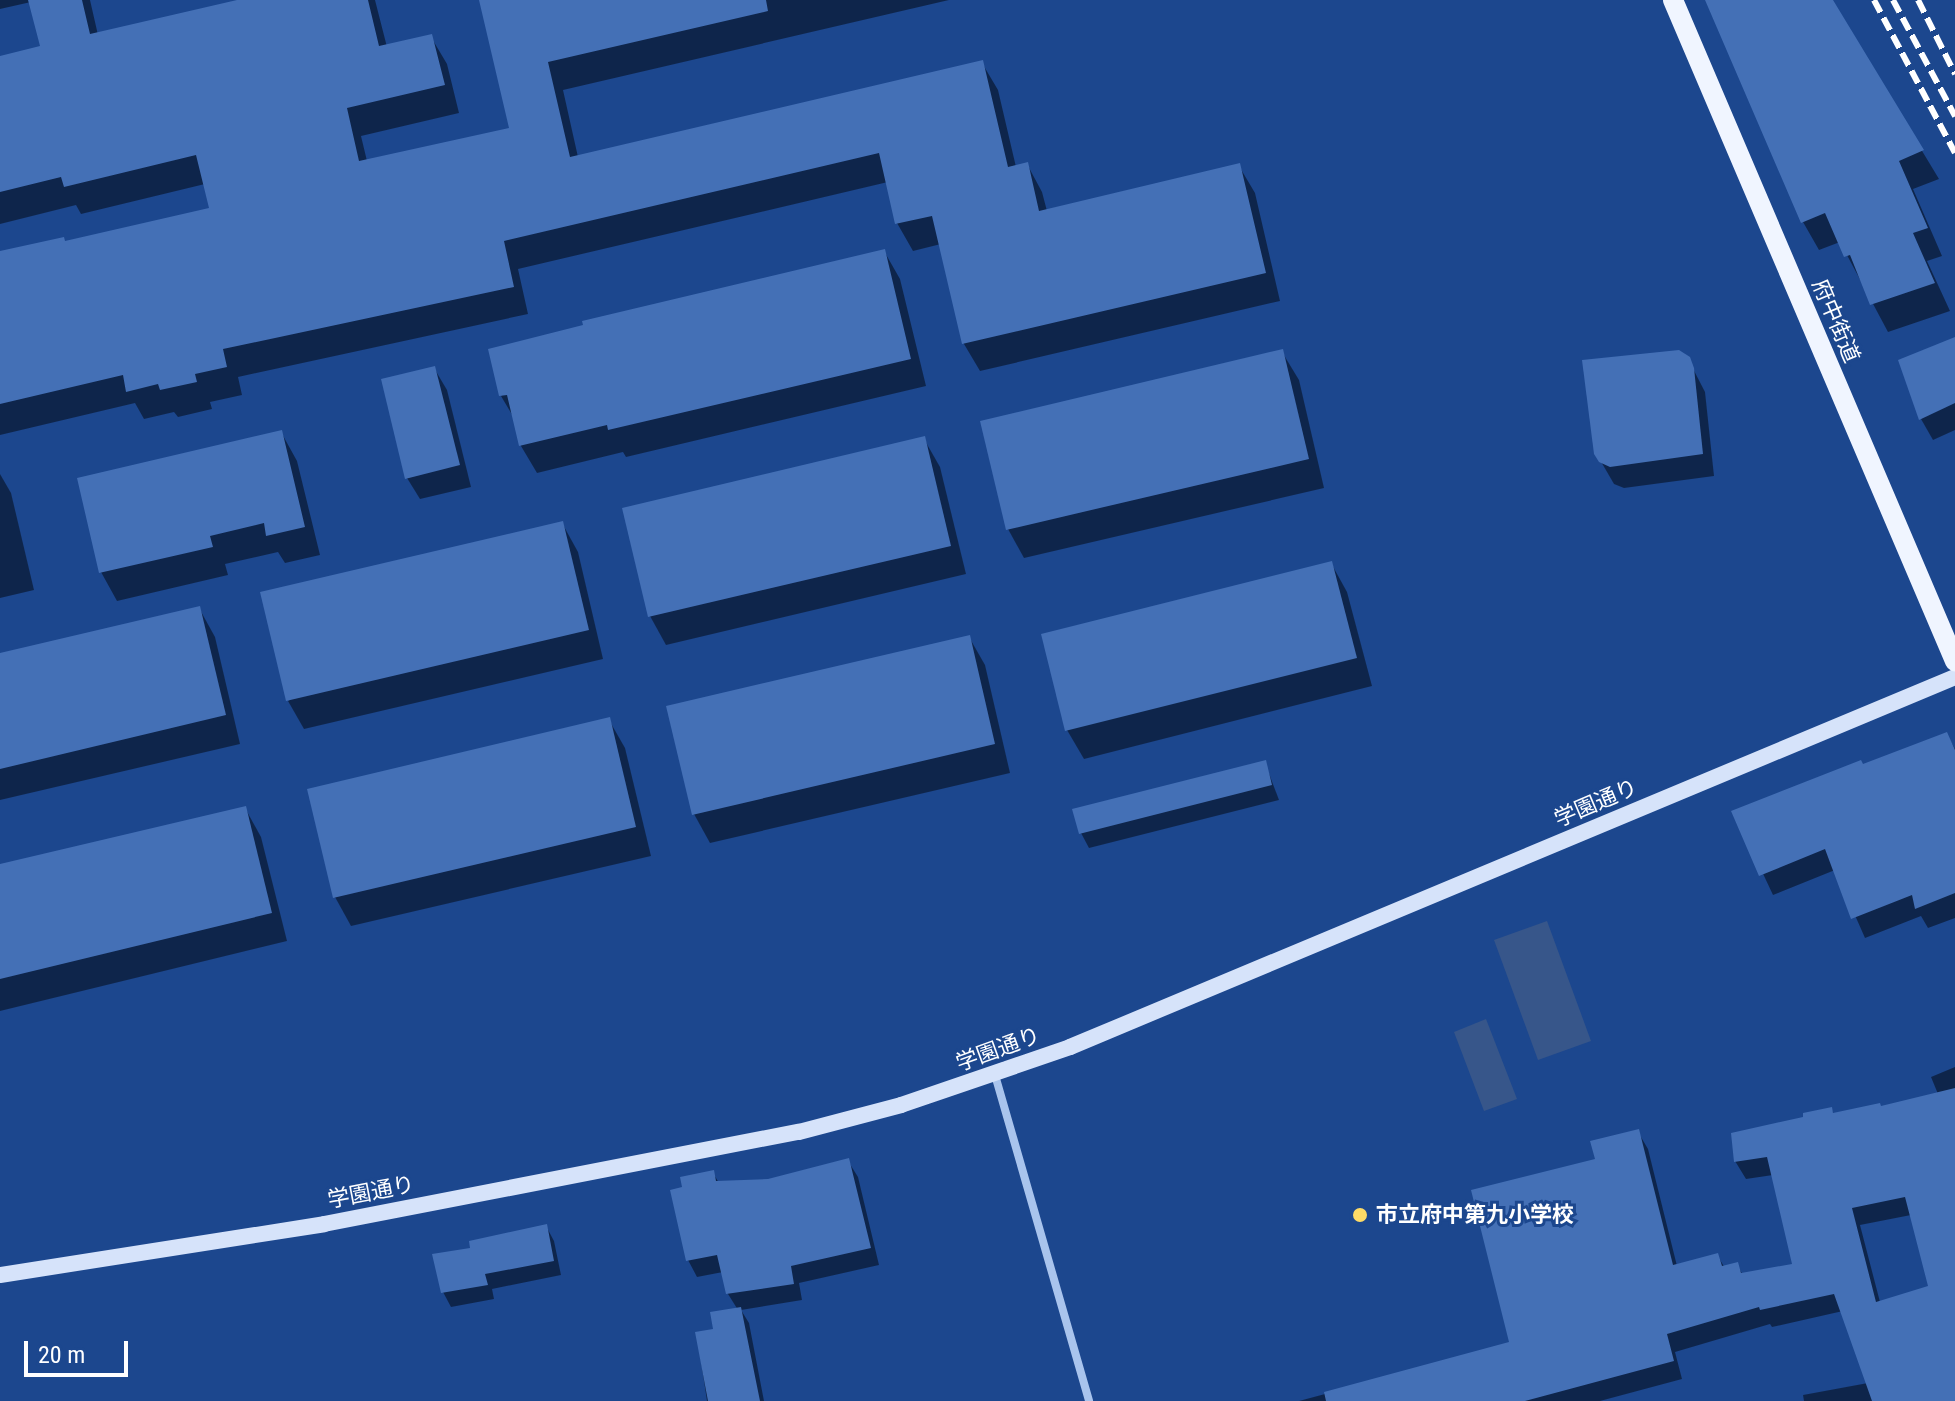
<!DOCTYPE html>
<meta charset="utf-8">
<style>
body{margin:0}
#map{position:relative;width:1955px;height:1401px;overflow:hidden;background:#1c478e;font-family:"Roboto Condensed","Noto Sans JP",sans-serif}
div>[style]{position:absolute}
.water>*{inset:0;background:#37568a}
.shadow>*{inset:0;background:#0007}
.building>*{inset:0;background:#4470b6}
.street>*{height:8px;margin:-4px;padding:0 4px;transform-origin:4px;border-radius:4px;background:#a9c4ed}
.secondary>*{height:16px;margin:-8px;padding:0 8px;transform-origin:8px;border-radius:8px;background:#d6e3fa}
.primary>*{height:20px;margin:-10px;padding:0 10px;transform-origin:10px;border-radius:10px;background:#f0f5ff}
.rail>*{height:6px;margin-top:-3px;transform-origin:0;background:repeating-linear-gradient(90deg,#fff 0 14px,transparent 0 20px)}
.dots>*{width:22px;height:22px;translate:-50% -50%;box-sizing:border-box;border:4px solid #1c478e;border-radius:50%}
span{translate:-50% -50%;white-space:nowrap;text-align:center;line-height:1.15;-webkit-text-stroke:6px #1c478e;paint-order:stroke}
.street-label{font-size:22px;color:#fff}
.poi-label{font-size:22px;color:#fff;font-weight:700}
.left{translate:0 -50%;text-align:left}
.scale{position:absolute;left:24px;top:1341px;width:104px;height:36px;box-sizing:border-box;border:4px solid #fff;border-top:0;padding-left:10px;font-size:24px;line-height:28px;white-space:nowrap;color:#fff;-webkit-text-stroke:6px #1c478e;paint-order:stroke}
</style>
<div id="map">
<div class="water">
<i style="clip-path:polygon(1547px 921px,1591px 1041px,1538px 1060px,1494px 940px)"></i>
<i style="clip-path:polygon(1486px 1019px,1517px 1099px,1484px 1111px,1454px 1032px)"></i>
</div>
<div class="shadow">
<i style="clip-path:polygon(0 0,90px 0,98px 35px,245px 0,375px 0,387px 47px,431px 37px,447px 64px,459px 113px,361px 136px,367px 161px,511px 130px,481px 0,949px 0,563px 90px,578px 157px,982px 63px,998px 90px,1016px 167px,1027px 164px,1042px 192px,1047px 211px,1239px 166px,1255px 193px,1280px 301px,980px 371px,964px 344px,941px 244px,913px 251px,897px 223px,888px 182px,518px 269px,528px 314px,238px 377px,242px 395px,210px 402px,212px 409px,178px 417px,174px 412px,144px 419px,135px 403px,0 435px,0 253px,65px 243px,212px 209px,205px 184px,81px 214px,76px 205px,0 224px,0 58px,43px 48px,31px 2px,0 9px)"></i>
<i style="clip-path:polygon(1707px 0,1831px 0,1939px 179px,1913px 189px,1942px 256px,1927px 261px,1950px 311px,1888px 332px,1840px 242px,1819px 250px,1803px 222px)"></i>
<i style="clip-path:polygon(884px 251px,900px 279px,926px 386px,626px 457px,623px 452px,537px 473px,521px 446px,514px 418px,501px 396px,586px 327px)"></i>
<i style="clip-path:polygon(1955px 340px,1955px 430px,1933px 440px,1921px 419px)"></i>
<i style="clip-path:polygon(1282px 352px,1299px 380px,1324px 488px,1024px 558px,1008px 529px)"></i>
<i style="clip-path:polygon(1688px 359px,1705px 392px,1714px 476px,1624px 488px,1614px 484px,1596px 453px)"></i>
<i style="clip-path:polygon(434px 368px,447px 390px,471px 487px,420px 499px,407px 478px)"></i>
<i style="clip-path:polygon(281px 432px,297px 461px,320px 555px,285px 563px,278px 552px,225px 564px,228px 575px,117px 601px,101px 572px)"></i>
<i style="clip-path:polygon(924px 439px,940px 467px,966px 574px,666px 645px,650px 616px)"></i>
<i style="clip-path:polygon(0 474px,11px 493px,34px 590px,0 598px)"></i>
<i style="clip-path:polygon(562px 523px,578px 552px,603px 659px,304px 729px,288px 701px)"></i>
<i style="clip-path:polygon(1331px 563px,1347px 592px,1372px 686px,1084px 759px,1067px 730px,1044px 636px)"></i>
<i style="clip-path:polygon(199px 608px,215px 637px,240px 744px,0 800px,0 655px)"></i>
<i style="clip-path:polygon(969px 637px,985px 665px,1010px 773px,710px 843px,694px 814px)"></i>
<i style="clip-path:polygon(609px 720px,625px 748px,651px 856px,351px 926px,335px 897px)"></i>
<i style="clip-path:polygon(1947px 735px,1955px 749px,1955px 918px,1928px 928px,1921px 916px,1865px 938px,1835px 870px,1773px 895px,1734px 812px)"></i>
<i style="clip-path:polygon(1265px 763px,1279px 800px,1089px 848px,1081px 833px)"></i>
<i style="clip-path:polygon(245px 808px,261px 837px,287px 941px,0 1011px,0 866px)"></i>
<i style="clip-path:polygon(evenodd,1955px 1067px,1955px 1401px,1804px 1401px,1803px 1395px,1868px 1383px,1843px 1311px,1772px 1327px,1770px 1324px,1675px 1352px,1682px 1379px,1600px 1401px,1299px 1401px,1511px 1344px,1597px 1161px,1638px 1132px,1648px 1149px,1677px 1266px,1717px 1255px,1725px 1268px,1737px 1265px,1743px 1275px,1795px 1266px,1773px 1175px,1746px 1179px,1735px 1161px,1806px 1119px,1831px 1110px,1834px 1114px,1881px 1109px,1938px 1094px,1931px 1077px,1955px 1067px,1911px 1215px,1931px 1287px,1880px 1302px,1860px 1225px,1911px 1215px)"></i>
<i style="clip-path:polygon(848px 1161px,858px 1177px,879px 1265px,799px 1283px,802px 1300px,741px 1310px,749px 1323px,764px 1401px,707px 1401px,697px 1334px,715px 1331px,738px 1310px,728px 1294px,723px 1272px,697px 1277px,688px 1260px,713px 1173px,719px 1183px,769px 1181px)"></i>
<i style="clip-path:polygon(546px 1226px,554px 1241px,561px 1275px,492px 1289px,494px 1299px,451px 1307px,443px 1292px,473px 1249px)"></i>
</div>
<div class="building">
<i style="clip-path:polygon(28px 0,82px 0,90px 34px,237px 0,368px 0,379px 46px,432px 34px,445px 85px,347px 108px,359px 161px,509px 128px,479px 0,766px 0,768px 11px,548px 62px,570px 157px,983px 60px,1008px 167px,1028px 162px,1039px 211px,1240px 163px,1266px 273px,962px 344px,932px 216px,895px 224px,879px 153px,504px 241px,514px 287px,223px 349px,227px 367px,195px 374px,197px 382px,160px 390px,158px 384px,126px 392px,123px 375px,0 404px,0 251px,64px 237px,65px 241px,209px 208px,196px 155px,64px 187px,61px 177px,0 192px,0 56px,40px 46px)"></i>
<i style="clip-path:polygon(1705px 0,1833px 0,1924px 150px,1899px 161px,1928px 228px,1913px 233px,1935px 283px,1870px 305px,1850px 255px,1844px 257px,1825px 213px,1801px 223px)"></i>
<i style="clip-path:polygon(885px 249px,911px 359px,608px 430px,607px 425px,519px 446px,507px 395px,499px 396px,488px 349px,583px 325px,582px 321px)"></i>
<i style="clip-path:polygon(1955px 337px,1955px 403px,1919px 420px,1898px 360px)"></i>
<i style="clip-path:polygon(1283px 349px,1309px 459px,1006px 530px,980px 421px)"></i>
<i style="clip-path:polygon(1679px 350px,1690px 357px,1694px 368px,1703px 454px,1610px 467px,1599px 462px,1594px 454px,1582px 360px)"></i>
<i style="clip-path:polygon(435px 366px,460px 465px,405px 479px,381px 379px)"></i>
<i style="clip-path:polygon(282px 430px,305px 527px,266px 536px,264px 523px,210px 536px,213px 547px,99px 573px,77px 478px)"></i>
<i style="clip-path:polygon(925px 436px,951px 546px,648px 617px,622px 508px)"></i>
<i style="clip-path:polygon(563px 521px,589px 630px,286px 701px,260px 592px)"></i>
<i style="clip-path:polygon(1332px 561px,1357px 658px,1065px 731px,1041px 634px)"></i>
<i style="clip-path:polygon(200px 606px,226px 715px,0 769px,0 653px)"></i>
<i style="clip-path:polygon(970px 635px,995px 744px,692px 815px,666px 706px)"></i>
<i style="clip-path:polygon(610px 717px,636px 827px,333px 898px,307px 789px)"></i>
<i style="clip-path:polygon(1947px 732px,1955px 750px,1955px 893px,1915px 909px,1912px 895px,1851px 919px,1825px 849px,1759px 876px,1731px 811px,1861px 760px,1863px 764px)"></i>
<i style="clip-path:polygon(1266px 760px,1272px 785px,1079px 834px,1072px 809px)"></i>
<i style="clip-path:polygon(246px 806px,272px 913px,0 979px,0 864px)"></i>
<i style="clip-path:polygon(evenodd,1955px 1088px,1955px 1401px,1872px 1401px,1834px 1294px,1760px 1310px,1759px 1307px,1667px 1334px,1674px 1361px,1525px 1401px,1326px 1401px,1324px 1392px,1509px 1342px,1471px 1190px,1595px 1159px,1590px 1141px,1639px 1129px,1673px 1265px,1718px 1253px,1722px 1266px,1738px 1262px,1741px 1273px,1792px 1264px,1767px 1157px,1734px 1162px,1731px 1133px,1803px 1117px,1803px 1113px,1832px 1107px,1833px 1113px,1880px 1103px,1881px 1106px,1955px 1088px,1905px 1197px,1928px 1286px,1876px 1302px,1852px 1208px,1905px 1197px)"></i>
<i style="clip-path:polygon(849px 1158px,871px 1248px,791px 1266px,794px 1284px,726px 1294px,717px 1255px,686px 1261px,670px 1190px,682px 1187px,680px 1177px,714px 1170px,716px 1181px,768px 1179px)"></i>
<i style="clip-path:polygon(547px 1224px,554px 1261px,485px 1274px,488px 1285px,441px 1293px,432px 1254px,470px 1248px,469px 1241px)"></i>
<i style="clip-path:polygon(741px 1307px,760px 1401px,708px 1401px,695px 1332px,713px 1329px,710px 1312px)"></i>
</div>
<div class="street">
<i style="left:995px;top:1075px;width:339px;rotate:73.9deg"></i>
</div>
<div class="secondary">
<i style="left:0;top:1275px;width:328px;rotate:-8.9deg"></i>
<i style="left:324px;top:1224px;width:484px;rotate:-11deg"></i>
<i style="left:799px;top:1132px;width:106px;rotate:-14.8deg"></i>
<i style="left:901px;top:1105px;width:179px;rotate:-18.9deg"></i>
<i style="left:1070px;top:1047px;width:959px;rotate:-22.69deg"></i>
</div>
<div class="primary">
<i style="left:1673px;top:0;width:719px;rotate:66.9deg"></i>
</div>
<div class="rail">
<i style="left:1874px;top:0;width:173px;rotate:62.1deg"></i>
<i style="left:1893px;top:0;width:132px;rotate:61.9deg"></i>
<i style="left:1918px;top:0;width:83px;rotate:63.4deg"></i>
</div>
<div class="dots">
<i style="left:1360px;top:1215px;background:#fedb67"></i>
</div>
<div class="street-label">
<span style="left:1836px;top:321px;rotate:67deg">府中街道</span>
<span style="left:1596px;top:803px;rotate:-23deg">学園通り</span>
<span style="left:998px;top:1049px;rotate:-20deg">学園通り</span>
<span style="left:371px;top:1192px;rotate:-11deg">学園通り</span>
</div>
<div class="poi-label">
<span class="left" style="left:1376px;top:1215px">市立府中第九小学校</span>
</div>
<div class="scale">20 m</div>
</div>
